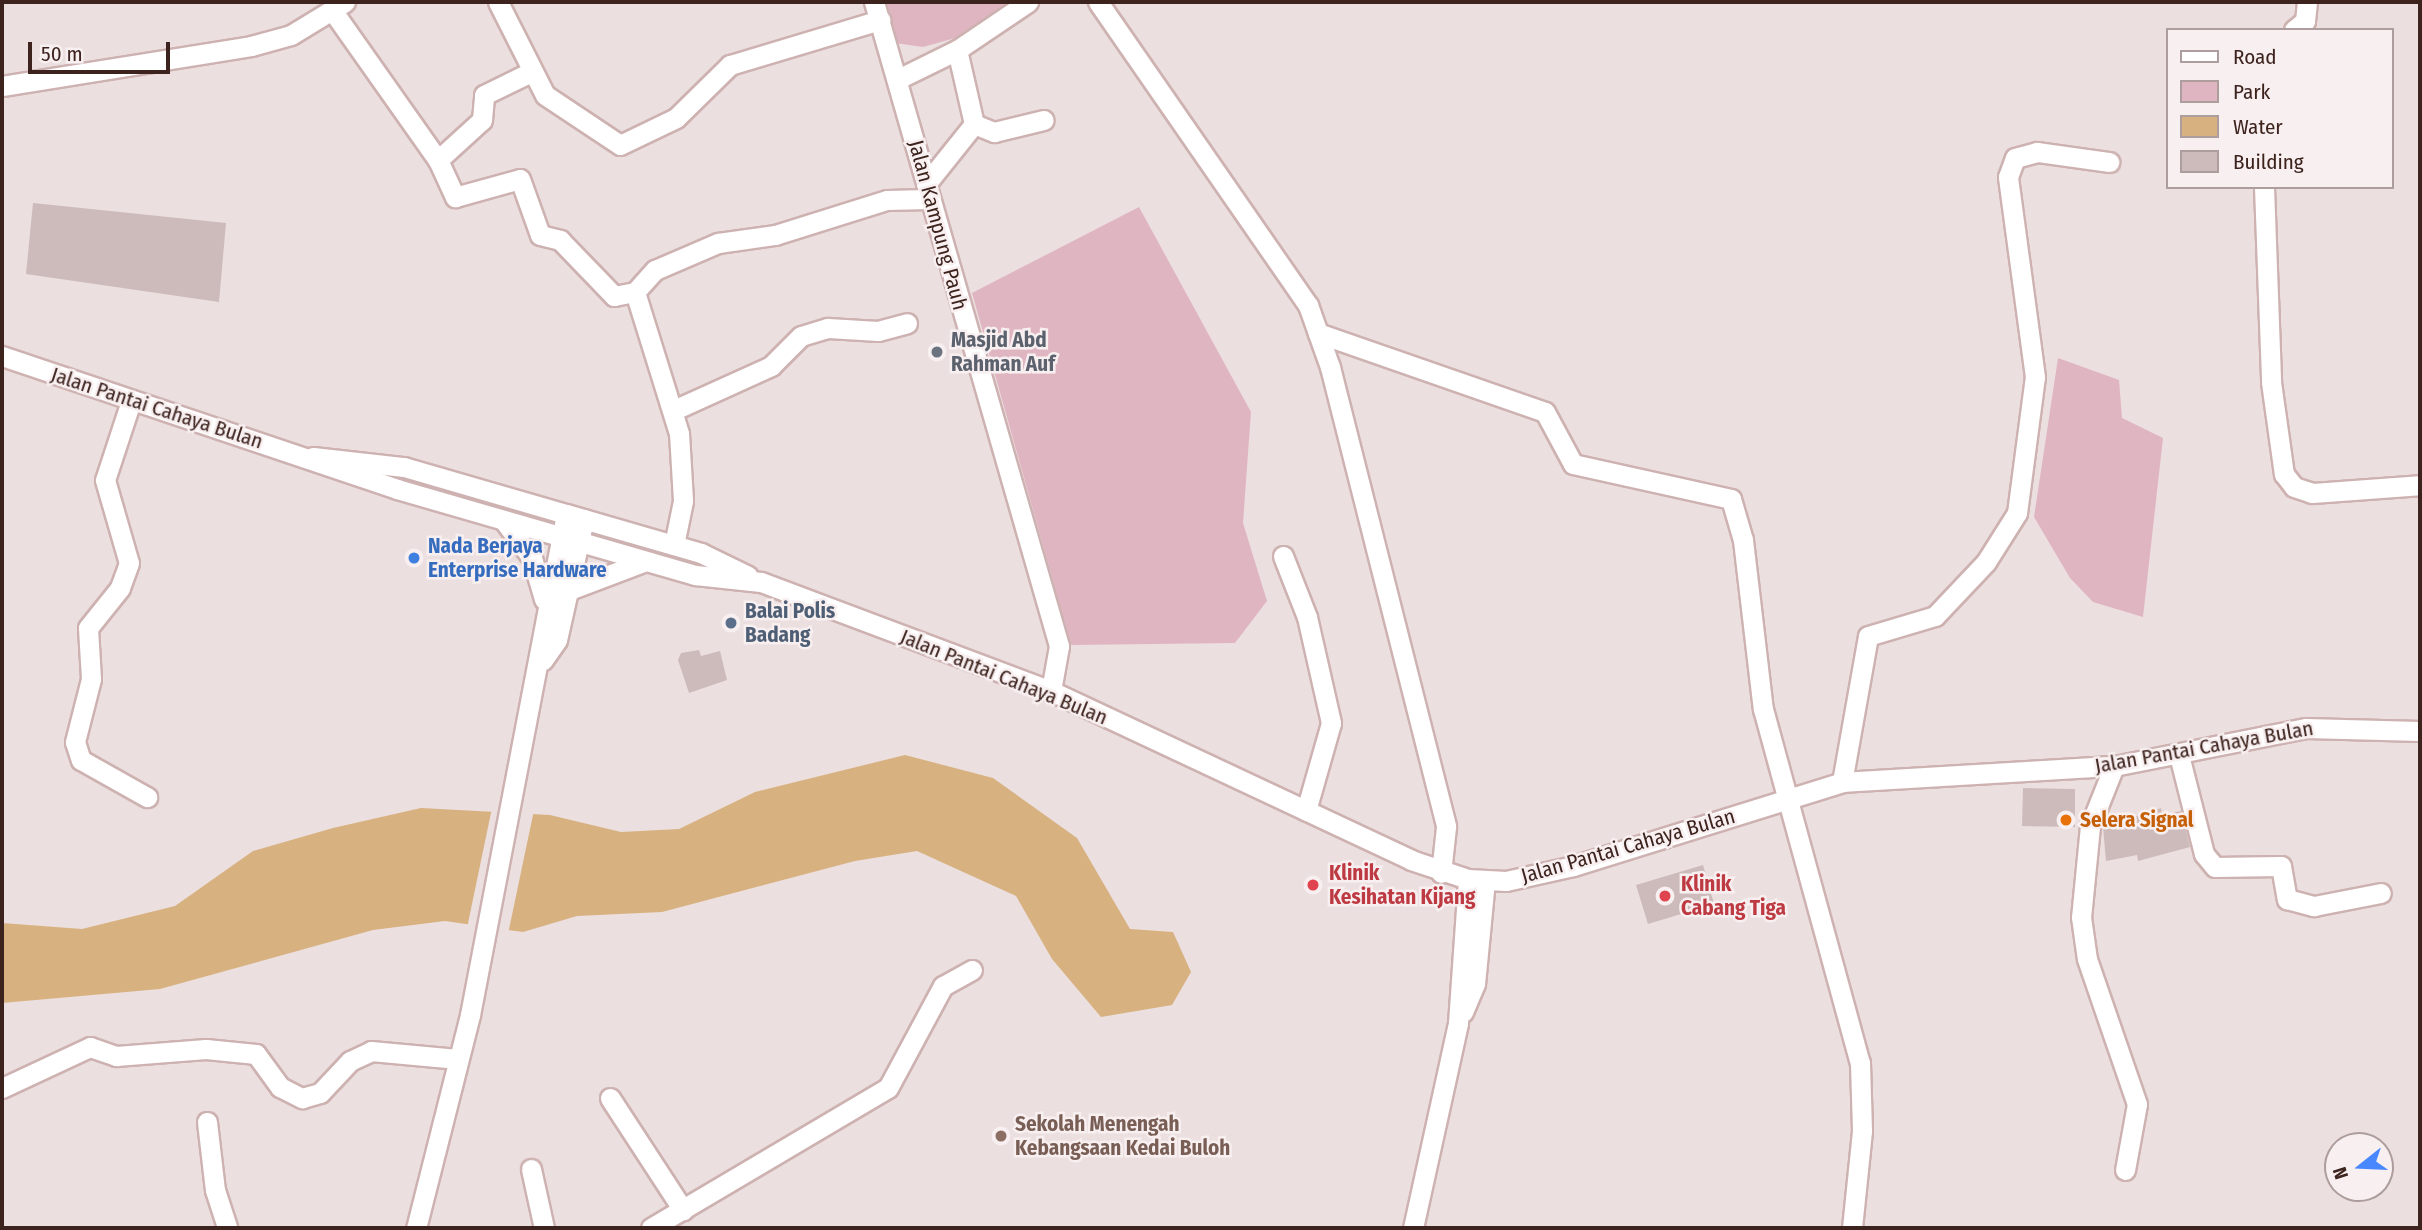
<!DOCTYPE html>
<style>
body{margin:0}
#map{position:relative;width:2422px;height:1230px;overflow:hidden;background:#ecdfdf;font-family:"Fira Sans Condensed",sans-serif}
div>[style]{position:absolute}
.green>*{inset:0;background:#e0b5c2}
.water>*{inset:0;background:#d7b280}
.pier>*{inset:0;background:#ecdfdf}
.building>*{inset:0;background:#cdbbbb}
.roads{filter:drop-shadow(2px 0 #cdb2b1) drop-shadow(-2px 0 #cdb2b1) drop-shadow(0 2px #cdb2b1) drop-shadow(0 -2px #cdb2b1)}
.minor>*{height:19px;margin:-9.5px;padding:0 9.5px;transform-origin:9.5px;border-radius:9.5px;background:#fff}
.tertiary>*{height:19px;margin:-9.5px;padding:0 9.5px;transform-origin:9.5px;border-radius:9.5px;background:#fff}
.secondary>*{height:19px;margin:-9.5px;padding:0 9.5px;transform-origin:9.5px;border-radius:9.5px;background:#fff}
.dots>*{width:19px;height:19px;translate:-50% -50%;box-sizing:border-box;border:4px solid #f8eff0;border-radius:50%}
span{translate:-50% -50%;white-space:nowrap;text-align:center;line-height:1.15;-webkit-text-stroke:5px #f8eff0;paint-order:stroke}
.street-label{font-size:21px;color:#3d231e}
.worship-label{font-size:21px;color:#5b616d;font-weight:700}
.left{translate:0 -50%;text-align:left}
.shop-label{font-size:21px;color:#366cbe;font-weight:700}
.service-label{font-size:21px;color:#4e5e75;font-weight:700}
.food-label{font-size:21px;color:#c56008;font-weight:700}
.health-label{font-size:21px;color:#be3a42;font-weight:700}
.education-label{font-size:21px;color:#785e54;font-weight:700}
.frame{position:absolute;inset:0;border:4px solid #3d231e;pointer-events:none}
.legend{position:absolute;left:2166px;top:28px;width:228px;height:161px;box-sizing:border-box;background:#f8eff0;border:2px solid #ad9d9c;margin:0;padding:9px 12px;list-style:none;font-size:21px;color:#3d231e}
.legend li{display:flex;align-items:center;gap:14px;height:35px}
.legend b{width:35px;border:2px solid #ad9d9c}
.north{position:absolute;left:2324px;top:1132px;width:70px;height:70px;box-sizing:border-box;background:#f8eff0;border:2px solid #ad9d9c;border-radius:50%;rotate:252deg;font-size:19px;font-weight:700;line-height:28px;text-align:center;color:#3d231e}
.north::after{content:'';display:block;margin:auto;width:24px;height:32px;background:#4987ff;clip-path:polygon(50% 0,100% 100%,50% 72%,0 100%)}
.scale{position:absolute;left:28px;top:42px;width:142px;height:32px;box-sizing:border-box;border:4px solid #3d231e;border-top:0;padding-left:9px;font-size:21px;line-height:24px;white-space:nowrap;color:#3d231e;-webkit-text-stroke:5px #f8eff0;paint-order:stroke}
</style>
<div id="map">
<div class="green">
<i style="clip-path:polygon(880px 2px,1016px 2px,966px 35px,923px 47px,895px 43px)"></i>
<i style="clip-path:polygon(1139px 207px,1251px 412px,1243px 523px,1267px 601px,1235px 643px,1071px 645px,972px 293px)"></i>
<i style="clip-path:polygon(2058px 358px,2119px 380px,2122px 418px,2163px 438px,2143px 617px,2093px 602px,2070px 578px,2034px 517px)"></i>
</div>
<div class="water">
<i style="clip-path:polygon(905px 755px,993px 778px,1077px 838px,1130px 929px,1173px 932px,1191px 972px,1172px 1005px,1101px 1017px,1052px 959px,1016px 896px,917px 851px,855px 861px,662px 912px,577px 916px,523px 932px,445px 921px,373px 930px,160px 989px,2px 1003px,2px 923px,82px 929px,175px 906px,253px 851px,333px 828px,421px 808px,550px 815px,621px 832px,679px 829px,755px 792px)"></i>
</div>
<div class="pier">
<i style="clip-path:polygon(492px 808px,534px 810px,508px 934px,467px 928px)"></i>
</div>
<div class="building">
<i style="clip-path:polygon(33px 203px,226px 223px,219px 302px,26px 274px)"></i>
<i style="clip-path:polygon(699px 650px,701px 656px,720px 651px,727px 680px,689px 693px,678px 660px,681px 653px)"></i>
<i style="clip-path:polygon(2023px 788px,2075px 789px,2075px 827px,2022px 826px)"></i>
<i style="clip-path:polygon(2161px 808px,2162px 815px,2181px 811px,2190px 847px,2138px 861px,2137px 855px,2106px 861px,2103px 827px)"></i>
<i style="clip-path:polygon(1703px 865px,1714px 904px,1648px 924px,1636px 885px)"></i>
</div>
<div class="roads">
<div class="minor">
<i style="left:498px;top:2px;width:104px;rotate:63.2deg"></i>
<i style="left:545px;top:95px;width:90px;rotate:33.7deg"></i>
<i style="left:620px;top:145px;width:62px;rotate:-25.7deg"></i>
<i style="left:676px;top:118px;width:76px;rotate:-44.5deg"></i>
<i style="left:730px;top:65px;width:157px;rotate:-16.7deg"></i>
<i style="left:874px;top:2px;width:670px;rotate:73.97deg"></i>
<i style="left:1059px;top:646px;width:46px;rotate:100.1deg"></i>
<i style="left:1098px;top:2px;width:369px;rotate:55.3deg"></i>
<i style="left:1308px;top:305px;width:66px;rotate:70.5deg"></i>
<i style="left:1330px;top:367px;width:474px;rotate:75.8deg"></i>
<i style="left:1446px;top:827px;width:46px;rotate:96.2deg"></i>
<i style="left:332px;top:10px;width:184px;rotate:54.8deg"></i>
<i style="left:438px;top:160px;width:41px;rotate:65.3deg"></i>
<i style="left:455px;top:197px;width:67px;rotate:-15.5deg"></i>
<i style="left:520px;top:179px;width:59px;rotate:70.3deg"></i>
<i style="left:540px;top:235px;width:21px;rotate:14deg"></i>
<i style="left:560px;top:240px;width:78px;rotate:46deg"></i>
<i style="left:614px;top:296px;width:21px;rotate:-11deg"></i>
<i style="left:635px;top:292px;width:30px;rotate:-48deg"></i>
<i style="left:655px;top:270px;width:69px;rotate:-23.2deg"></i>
<i style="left:718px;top:243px;width:58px;rotate:-8deg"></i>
<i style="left:775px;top:235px;width:117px;rotate:-17.4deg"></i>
<i style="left:887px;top:200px;width:41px;rotate:-1.4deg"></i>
<i style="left:2294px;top:30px;width:14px;rotate:-39deg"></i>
<i style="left:2305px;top:21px;width:19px;rotate:-84deg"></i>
<i style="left:898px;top:79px;width:66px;rotate:-26.2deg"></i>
<i style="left:957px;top:50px;width:86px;rotate:-34.1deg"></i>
<i style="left:2px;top:86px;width:252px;rotate:-9.1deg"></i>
<i style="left:251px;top:46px;width:41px;rotate:-15.4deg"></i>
<i style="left:291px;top:35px;width:63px;rotate:-31.4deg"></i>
<i style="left:974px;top:124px;width:22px;rotate:22deg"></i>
<i style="left:994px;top:132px;width:51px;rotate:-13.5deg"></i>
<i style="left:438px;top:160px;width:59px;rotate:-42.3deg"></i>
<i style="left:482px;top:120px;width:25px;rotate:-85deg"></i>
<i style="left:484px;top:95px;width:52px;rotate:-26.1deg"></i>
<i style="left:926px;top:184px;width:77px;rotate:-51.3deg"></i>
<i style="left:974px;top:124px;width:76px;rotate:-102.9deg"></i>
<i style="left:2264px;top:187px;width:195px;rotate:87.9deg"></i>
<i style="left:2271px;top:382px;width:93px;rotate:82deg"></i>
<i style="left:2284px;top:474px;width:16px;rotate:52deg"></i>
<i style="left:2294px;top:487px;width:19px;rotate:18deg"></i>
<i style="left:2312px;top:493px;width:108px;rotate:-4.2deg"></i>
<i style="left:635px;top:292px;width:148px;rotate:72.7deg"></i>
<i style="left:679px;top:433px;width:68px;rotate:86.6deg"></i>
<i style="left:683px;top:501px;width:45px;rotate:101.6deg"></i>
<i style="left:1318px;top:333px;width:240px;rotate:19.2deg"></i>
<i style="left:1545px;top:412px;width:59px;rotate:61.7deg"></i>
<i style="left:1573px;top:464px;width:162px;rotate:12.5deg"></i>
<i style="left:1731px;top:499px;width:43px;rotate:73.7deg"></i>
<i style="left:1743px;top:540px;width:170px;rotate:83.3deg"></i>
<i style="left:1763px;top:709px;width:367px;rotate:74.7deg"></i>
<i style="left:1860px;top:1063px;width:68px;rotate:88.3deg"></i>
<i style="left:1862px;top:1131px;width:98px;rotate:95.9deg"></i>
<i style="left:131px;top:401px;width:83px;rotate:108.2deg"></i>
<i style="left:105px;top:480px;width:86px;rotate:73.9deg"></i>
<i style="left:129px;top:563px;width:27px;rotate:110deg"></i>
<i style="left:120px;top:588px;width:51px;rotate:128.7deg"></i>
<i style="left:88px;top:628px;width:51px;rotate:86.6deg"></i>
<i style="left:91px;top:679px;width:65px;rotate:104.3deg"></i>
<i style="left:75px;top:742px;width:19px;rotate:72deg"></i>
<i style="left:81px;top:760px;width:76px;rotate:29.3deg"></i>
<i style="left:674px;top:410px;width:107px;rotate:-24.4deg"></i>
<i style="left:771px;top:366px;width:42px;rotate:-45deg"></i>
<i style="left:801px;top:336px;width:28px;rotate:-17deg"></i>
<i style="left:828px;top:328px;width:50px;rotate:3.4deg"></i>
<i style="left:878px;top:331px;width:30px;rotate:-15deg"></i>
<i style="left:1283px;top:556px;width:66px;rotate:68.5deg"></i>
<i style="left:1307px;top:617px;width:109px;rotate:77.2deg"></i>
<i style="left:1331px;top:723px;width:91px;rotate:105.9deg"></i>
<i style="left:2179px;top:755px;width:102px;rotate:75.8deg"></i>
<i style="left:2204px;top:854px;width:17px;rotate:50deg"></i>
<i style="left:2215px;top:867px;width:66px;rotate:-0.9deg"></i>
<i style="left:2281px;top:866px;width:34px;rotate:80deg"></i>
<i style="left:2287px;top:899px;width:28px;rotate:15deg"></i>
<i style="left:2314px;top:906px;width:68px;rotate:-11deg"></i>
<i style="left:2114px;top:766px;width:65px;rotate:111.8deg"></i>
<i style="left:2090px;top:826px;width:91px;rotate:95.6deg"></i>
<i style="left:2081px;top:917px;width:42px;rotate:81.9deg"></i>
<i style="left:2087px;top:959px;width:153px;rotate:71deg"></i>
<i style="left:2137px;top:1104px;width:67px;rotate:100.3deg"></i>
<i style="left:1842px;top:782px;width:148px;rotate:-79.9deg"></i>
<i style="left:1868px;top:636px;width:70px;rotate:-16.6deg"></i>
<i style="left:1935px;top:616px;width:74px;rotate:-46.6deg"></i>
<i style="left:1986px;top:562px;width:58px;rotate:-57.7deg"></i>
<i style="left:2017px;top:513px;width:137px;rotate:-82.5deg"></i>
<i style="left:2035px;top:377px;width:202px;rotate:-97.7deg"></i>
<i style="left:2008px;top:177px;width:20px;rotate:-70deg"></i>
<i style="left:2015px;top:158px;width:23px;rotate:-15deg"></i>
<i style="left:2037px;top:152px;width:73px;rotate:7.9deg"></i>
<i style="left:2px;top:1088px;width:97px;rotate:-25deg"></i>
<i style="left:90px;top:1047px;width:28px;rotate:19deg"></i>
<i style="left:116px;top:1056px;width:90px;rotate:-4.4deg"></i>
<i style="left:206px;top:1049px;width:50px;rotate:5.7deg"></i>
<i style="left:256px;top:1054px;width:41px;rotate:54deg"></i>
<i style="left:280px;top:1087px;width:25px;rotate:27deg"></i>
<i style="left:302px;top:1098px;width:19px;rotate:-16deg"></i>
<i style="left:320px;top:1093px;width:44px;rotate:-46.8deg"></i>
<i style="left:350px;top:1061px;width:23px;rotate:-25deg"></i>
<i style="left:371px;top:1051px;width:87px;rotate:5.3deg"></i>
<i style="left:610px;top:1098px;width:134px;rotate:56.9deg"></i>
<i style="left:207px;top:1122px;width:68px;rotate:83.3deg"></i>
<i style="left:215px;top:1190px;width:40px;rotate:72deg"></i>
<i style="left:531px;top:1169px;width:60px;rotate:77.6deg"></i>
<i style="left:651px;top:1228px;width:275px;rotate:-30.6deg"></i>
<i style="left:888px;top:1088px;width:116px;rotate:-61.7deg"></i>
<i style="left:943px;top:986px;width:33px;rotate:-29deg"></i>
</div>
<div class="tertiary">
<i style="left:2px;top:356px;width:417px;rotate:18.6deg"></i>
<i style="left:397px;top:489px;width:170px;rotate:16.1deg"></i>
<i style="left:313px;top:457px;width:92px;rotate:6.3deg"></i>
<i style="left:404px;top:467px;width:169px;rotate:16.2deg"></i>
<i style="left:566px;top:514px;width:510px;rotate:100.85deg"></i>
<i style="left:470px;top:1015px;width:220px;rotate:104.2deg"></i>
<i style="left:505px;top:522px;width:45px;rotate:53.1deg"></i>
<i style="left:532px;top:558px;width:43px;rotate:73.7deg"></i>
<i style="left:543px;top:660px;width:24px;rotate:-55deg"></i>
<i style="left:557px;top:640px;width:124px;rotate:-77.4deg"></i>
<i style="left:1463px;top:1012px;width:30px;rotate:-67deg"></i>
<i style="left:1475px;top:984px;width:103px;rotate:-84.5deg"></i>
<i style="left:1413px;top:1228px;width:210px;rotate:-77.6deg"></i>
<i style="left:1458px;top:1023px;width:144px;rotate:-86deg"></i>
</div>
<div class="secondary">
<i style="left:566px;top:514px;width:141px;rotate:16.1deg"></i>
<i style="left:701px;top:553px;width:52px;rotate:26.1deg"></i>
<i style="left:560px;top:536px;width:141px;rotate:16.1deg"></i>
<i style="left:695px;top:575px;width:66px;rotate:6.1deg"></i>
<i style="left:761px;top:582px;width:310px;rotate:20.6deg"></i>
<i style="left:1051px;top:691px;width:398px;rotate:25.1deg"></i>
<i style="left:1411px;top:860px;width:60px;rotate:18.4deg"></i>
<i style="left:1468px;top:879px;width:38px;rotate:3deg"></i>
<i style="left:1506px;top:881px;width:69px;rotate:-12.6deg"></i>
<i style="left:1573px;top:866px;width:282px;rotate:-17.3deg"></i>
<i style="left:1842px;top:782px;width:272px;rotate:-3.4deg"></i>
<i style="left:2114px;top:766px;width:196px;rotate:-11.2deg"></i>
<i style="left:2306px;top:728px;width:114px;rotate:1.5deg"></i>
<i style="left:569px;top:590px;width:79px;rotate:-20.7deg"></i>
</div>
</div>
<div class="dots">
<i style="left:937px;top:352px;background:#6b7280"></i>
<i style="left:414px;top:558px;background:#3f7fe0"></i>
<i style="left:731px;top:623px;background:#5c6f8a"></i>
<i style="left:2066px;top:820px;background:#e8710a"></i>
<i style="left:1313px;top:885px;background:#e0444e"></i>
<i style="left:1665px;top:896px;background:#e0444e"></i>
<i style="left:1001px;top:1136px;background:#8d6e63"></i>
</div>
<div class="street-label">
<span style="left:938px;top:225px;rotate:75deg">Jalan Kampung Pauh</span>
<span style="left:157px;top:408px;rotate:18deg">Jalan Pantai Cahaya Bulan</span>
<span style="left:1004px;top:677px;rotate:22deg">Jalan Pantai Cahaya Bulan</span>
<span style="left:2204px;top:747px;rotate:-10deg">Jalan Pantai Cahaya Bulan</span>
<span style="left:1628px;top:846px;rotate:-16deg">Jalan Pantai Cahaya Bulan</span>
</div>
<div class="worship-label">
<span class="left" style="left:951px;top:352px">Masjid Abd<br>Rahman Auf</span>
</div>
<div class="shop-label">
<span class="left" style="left:428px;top:558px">Nada Berjaya<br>Enterprise Hardware</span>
</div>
<div class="service-label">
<span class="left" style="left:745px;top:623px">Balai Polis<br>Badang</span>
</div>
<div class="food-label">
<span class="left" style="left:2080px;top:820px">Selera Signal</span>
</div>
<div class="health-label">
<span class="left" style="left:1329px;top:885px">Klinik<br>Kesihatan Kijang</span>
<span class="left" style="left:1681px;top:896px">Klinik<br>Cabang Tiga</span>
</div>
<div class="education-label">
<span class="left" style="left:1015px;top:1136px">Sekolah Menengah<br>Kebangsaan Kedai Buloh</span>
</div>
<div class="frame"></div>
<ul class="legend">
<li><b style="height:9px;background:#fff"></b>Road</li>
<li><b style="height:19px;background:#e0b5c2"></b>Park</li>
<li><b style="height:19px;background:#d7b280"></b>Water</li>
<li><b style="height:19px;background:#cdbbbb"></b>Building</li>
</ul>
<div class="north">N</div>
<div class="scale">50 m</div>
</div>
